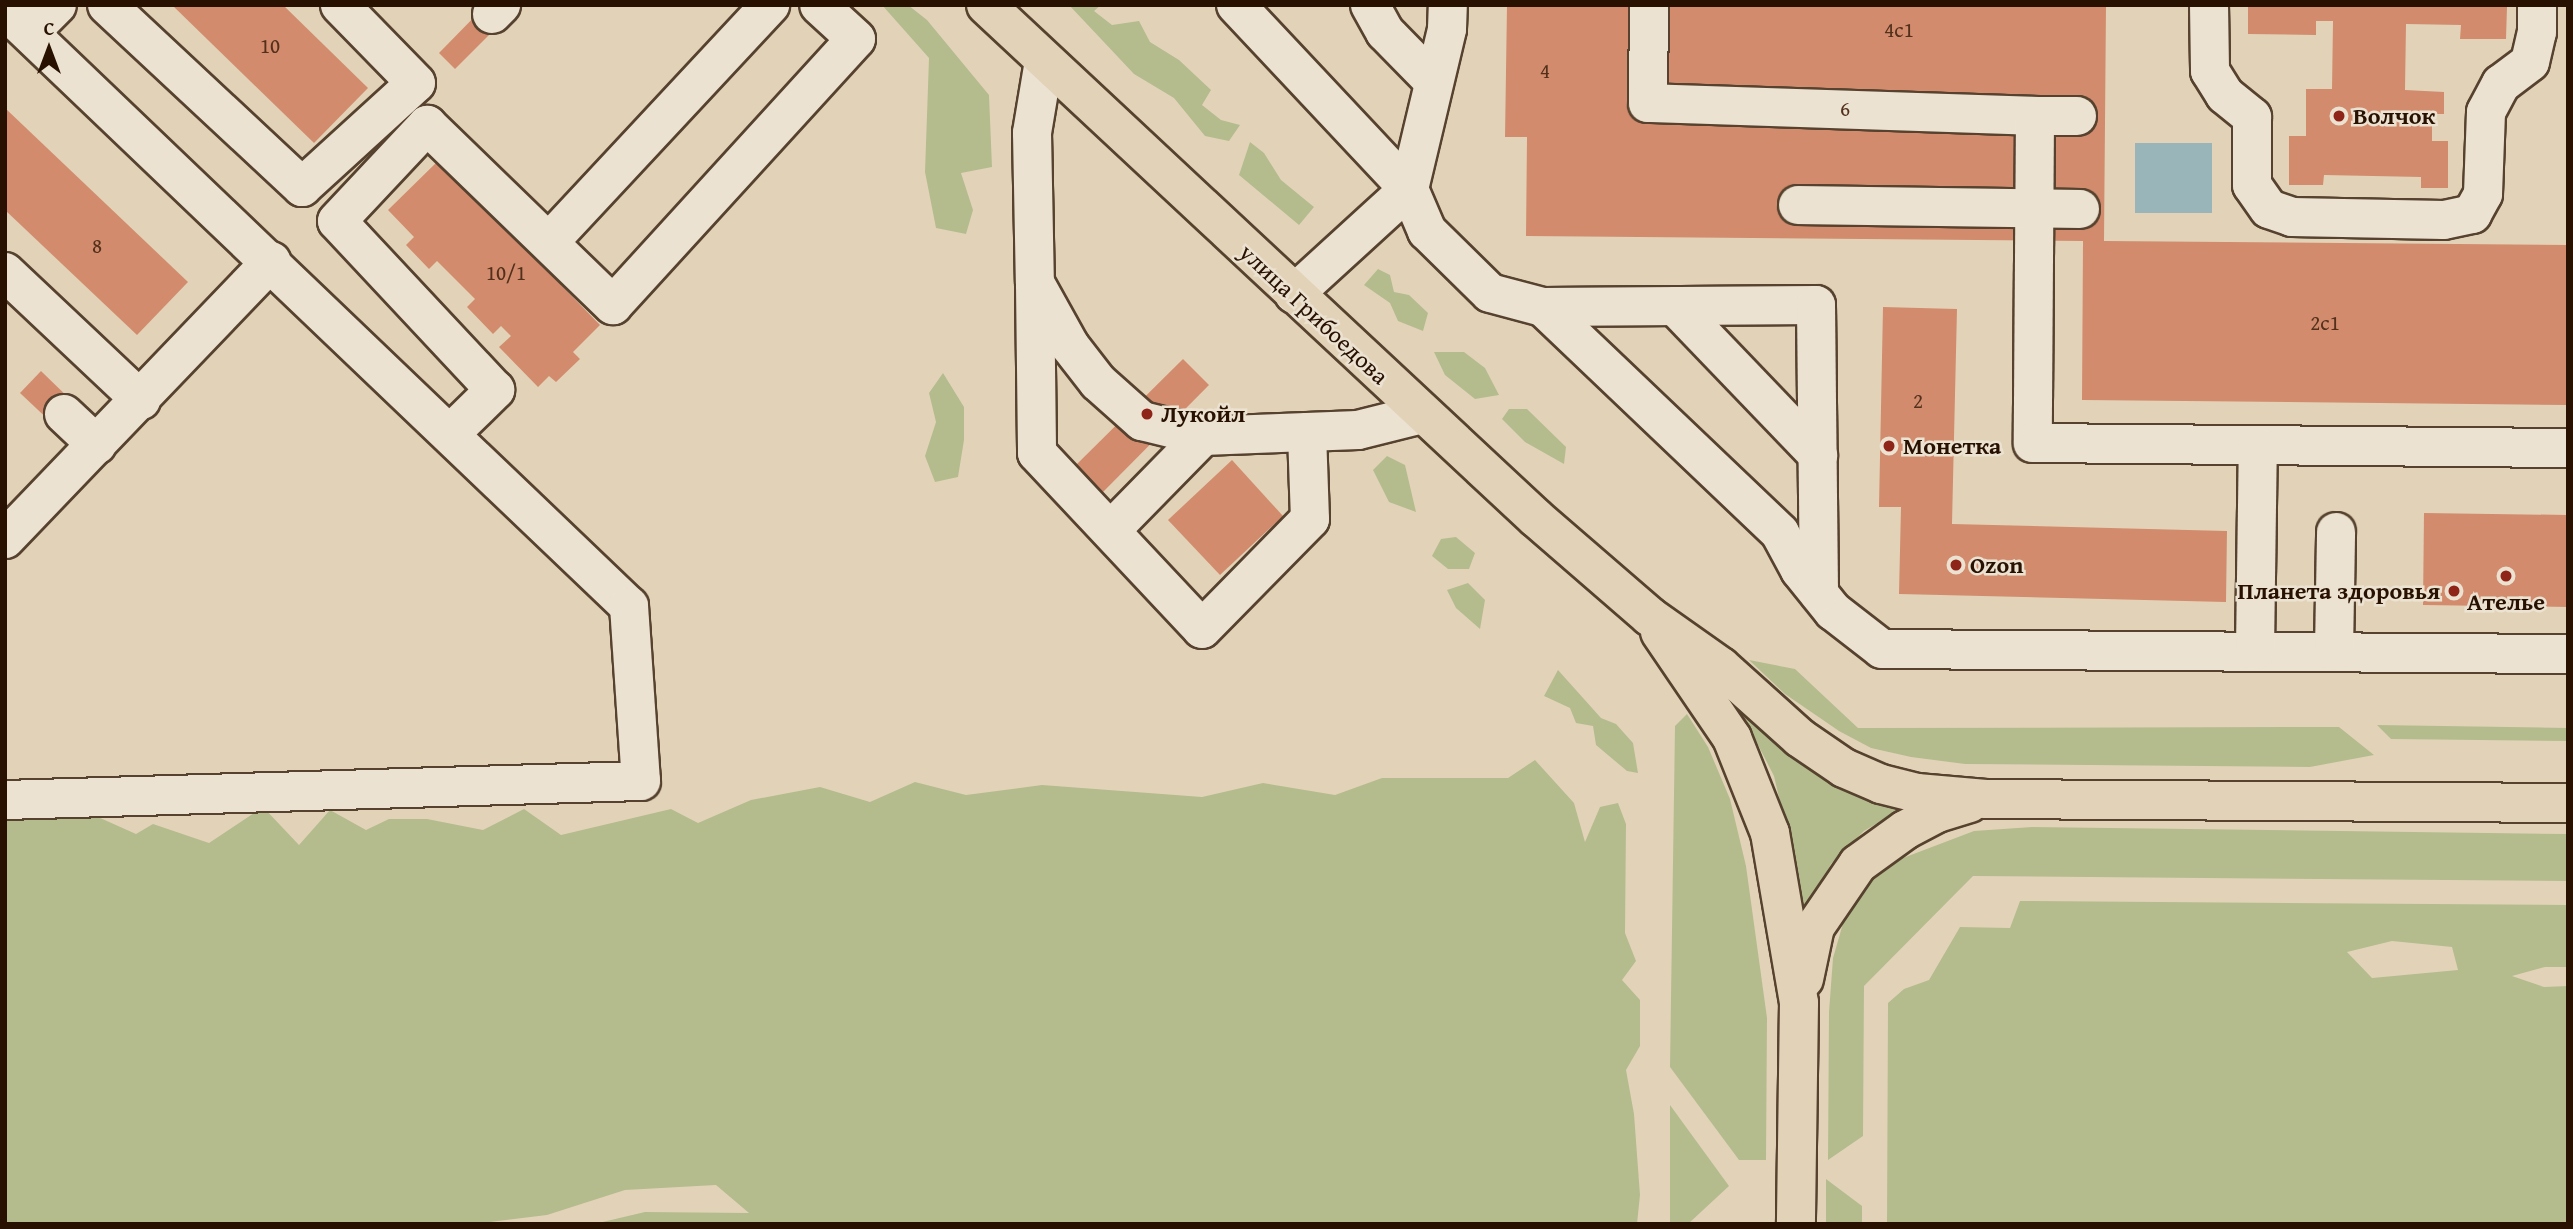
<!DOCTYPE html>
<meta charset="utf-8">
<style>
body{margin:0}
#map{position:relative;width:2573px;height:1229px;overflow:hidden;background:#e2d3b8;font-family:"Gentium Book Plus",serif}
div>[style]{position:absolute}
.green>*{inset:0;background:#b4bc8e}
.water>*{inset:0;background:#9ab5ba}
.building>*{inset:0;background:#d28b6d}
.roads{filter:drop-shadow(2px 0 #56422e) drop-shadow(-2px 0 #56422e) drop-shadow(0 2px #56422e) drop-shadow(0 -2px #56422e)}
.minor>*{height:38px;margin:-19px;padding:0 19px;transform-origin:19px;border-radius:19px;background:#ece2d1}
.major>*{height:38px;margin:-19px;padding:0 19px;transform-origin:19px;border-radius:19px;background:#e2d3b8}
.dots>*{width:19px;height:19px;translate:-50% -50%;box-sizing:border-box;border:4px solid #ece2d1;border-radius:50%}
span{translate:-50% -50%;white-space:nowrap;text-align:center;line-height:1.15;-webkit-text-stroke:5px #ece2d1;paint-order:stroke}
.number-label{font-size:21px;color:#52301b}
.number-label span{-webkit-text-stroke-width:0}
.poi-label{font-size:24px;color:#281100;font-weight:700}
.left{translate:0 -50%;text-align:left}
.right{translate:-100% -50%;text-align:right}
.street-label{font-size:24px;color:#281100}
.frame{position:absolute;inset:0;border:7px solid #281100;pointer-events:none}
.north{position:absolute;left:14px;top:14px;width:70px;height:70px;-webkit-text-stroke:5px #ece2d1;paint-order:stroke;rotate:0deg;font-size:19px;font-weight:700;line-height:28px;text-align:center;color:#281100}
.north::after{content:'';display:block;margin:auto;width:24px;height:32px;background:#281100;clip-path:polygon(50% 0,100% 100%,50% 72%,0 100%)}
</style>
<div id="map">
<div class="green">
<i style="clip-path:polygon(882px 5px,908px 5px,927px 20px,989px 95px,992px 167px,961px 173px,973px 210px,966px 234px,936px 228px,925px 172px,929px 58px)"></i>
<i style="clip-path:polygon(1069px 5px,1101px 5px,1094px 11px,1112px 25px,1139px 21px,1150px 42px,1179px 60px,1211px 90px,1202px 105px,1221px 120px,1240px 125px,1229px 141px,1205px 136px,1174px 98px,1134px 74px)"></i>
<i style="clip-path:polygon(1250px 142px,1264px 153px,1281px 180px,1314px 207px,1299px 225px,1239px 175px)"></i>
<i style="clip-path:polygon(1378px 269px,1390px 275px,1394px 292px,1409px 295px,1428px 313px,1423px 331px,1398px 321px,1390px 303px,1364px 285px)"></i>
<i style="clip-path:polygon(1434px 352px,1464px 352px,1485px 368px,1499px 395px,1475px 399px,1445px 375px)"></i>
<i style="clip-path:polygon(943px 373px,964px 407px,964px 440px,958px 477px,935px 482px,925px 456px,936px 422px,929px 393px)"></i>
<i style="clip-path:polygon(1509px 409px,1527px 409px,1566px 447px,1564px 464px,1525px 442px,1502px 419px)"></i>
<i style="clip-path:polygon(1387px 456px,1405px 465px,1416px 512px,1389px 502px,1373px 470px)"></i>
<i style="clip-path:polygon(1456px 537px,1475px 553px,1469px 569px,1448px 569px,1432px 556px,1441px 539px)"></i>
<i style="clip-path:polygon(1468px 583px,1485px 600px,1480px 629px,1456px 608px,1447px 590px)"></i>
<i style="clip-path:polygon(1749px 660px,1795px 669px,1858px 728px,2339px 727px,2374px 755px,2310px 767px,1965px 764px,1911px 757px,1871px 748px,1839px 731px,1785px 694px)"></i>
<i style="clip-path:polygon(1558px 670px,1601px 718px,1616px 724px,1633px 743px,1638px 773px,1627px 771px,1596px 745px,1593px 726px,1576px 723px,1570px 708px,1544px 696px)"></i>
<i style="clip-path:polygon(1733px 696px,1906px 806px,1864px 831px,1831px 864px,1806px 913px,1774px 776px)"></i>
<i style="clip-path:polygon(1687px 714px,1708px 747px,1730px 799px,1746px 866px,1767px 1018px,1766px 1160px,1739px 1160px,1670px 1067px,1675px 726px)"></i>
<i style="clip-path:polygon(2377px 725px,2568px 728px,2568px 741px,2391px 739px)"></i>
<i style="clip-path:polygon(1535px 760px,1574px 803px,1585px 842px,1600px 807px,1618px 803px,1626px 824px,1625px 933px,1636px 961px,1622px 980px,1640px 1000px,1640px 1046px,1626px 1070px,1634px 1114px,1640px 1195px,1637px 1224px,594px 1224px,645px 1212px,749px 1213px,716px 1185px,625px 1190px,547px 1215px,474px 1224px,5px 1224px,5px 820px,98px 817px,136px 834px,153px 824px,209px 843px,263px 807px,299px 845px,330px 810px,366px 830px,389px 819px,427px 819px,483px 830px,524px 809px,561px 835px,671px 809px,698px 823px,751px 800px,820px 787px,870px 802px,915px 782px,966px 795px,1042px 785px,1202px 797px,1263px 783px,1335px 795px,1382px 778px,1508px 778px)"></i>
<i style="clip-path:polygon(2032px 827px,2568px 834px,2568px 881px,1973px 876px,1864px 986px,1863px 1136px,1828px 1160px,1829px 1012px,1833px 958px,1846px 913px,1869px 883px,1903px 858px,1974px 831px)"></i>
<i style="clip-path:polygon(evenodd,2020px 901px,2568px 905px,2568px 967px,2545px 967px,2512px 976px,2544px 987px,2568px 986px,2568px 1224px,1887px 1224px,1888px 1003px,1904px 989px,1929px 980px,1960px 927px,2010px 928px,2020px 901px,2392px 941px,2452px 947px,2458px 970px,2372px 978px,2347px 952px,2392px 941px)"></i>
<i style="clip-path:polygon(1670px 1105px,1729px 1186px,1688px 1224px,1670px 1224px)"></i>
<i style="clip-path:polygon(1826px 1179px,1862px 1206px,1862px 1224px,1826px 1224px)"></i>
</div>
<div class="water">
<i style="clip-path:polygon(2135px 143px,2212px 143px,2212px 213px,2135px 213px)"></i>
</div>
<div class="building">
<i style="clip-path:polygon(172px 5px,283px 5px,368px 88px,314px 143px)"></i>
<i style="clip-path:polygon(1507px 5px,2106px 5px,2104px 241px,2568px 245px,2568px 405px,2082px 400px,2083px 241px,1526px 236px,1527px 137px,1505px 137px)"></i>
<i style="clip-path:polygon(2248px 5px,2507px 7px,2506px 39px,2460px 39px,2461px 25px,2406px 24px,2405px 90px,2444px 92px,2444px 114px,2432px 114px,2432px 141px,2448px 141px,2448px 188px,2421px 188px,2421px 177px,2324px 175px,2323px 185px,2289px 185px,2289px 136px,2306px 136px,2306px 89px,2332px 89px,2333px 21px,2316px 21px,2316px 35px,2248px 34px)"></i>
<i style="clip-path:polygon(484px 7px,501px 23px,455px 69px,439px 53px)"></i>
<i style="clip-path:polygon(5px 108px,188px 282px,137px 335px,5px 210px)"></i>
<i style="clip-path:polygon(439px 160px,536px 260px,543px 253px,568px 278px,561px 285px,600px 325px,573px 352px,580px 359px,556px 382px,549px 376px,538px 387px,499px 347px,511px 336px,501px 326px,493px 334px,467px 307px,475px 299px,437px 261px,429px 269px,406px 245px,414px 237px,388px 210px)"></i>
<i style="clip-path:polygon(1883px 307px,1957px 309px,1952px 524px,2227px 531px,2226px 602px,1899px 594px,1901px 507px,1879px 507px)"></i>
<i style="clip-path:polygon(1183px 359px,1209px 385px,1103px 492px,1076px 465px)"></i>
<i style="clip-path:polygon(41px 371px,75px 404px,54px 425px,20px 393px)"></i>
<i style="clip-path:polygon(1232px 460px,1283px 516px,1220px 575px,1168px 520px)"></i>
<i style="clip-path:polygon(2424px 513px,2568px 515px,2568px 607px,2423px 605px)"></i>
</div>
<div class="roads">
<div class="minor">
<i style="left:107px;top:5px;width:267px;rotate:43deg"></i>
<i style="left:302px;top:187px;width:154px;rotate:-42.4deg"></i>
<i style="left:416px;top:83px;width:109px;rotate:-134.3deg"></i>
<i style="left:1236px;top:5px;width:253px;rotate:46.8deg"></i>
<i style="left:1409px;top:189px;width:46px;rotate:66.8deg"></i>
<i style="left:1427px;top:231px;width:88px;rotate:44.5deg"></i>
<i style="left:1490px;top:293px;width:55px;rotate:14.8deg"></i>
<i style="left:1543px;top:307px;width:327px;rotate:43.6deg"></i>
<i style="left:1780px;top:533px;width:42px;rotate:61.6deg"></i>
<i style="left:1800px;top:570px;width:53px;rotate:51.2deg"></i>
<i style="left:1833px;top:611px;width:62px;rotate:37.8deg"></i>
<i style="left:1882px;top:649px;width:686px;rotate:0.42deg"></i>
<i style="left:1370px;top:5px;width:31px;rotate:61deg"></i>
<i style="left:1385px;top:32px;width:69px;rotate:45.6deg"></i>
<i style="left:1649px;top:5px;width:98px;rotate:90.6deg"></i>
<i style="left:1648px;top:103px;width:387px;rotate:1.9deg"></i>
<i style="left:2035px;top:116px;width:327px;rotate:90.4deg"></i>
<i style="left:2033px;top:443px;width:535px;rotate:0.54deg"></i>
<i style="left:2209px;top:5px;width:66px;rotate:89.1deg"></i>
<i style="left:2210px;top:71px;width:28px;rotate:58deg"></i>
<i style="left:2225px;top:95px;width:35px;rotate:39deg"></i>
<i style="left:2252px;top:117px;width:68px;rotate:90deg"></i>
<i style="left:2252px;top:185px;width:29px;rotate:55deg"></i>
<i style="left:2269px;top:209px;width:24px;rotate:19deg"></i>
<i style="left:2292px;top:217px;width:152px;rotate:1.1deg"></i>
<i style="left:2444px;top:220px;width:29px;rotate:-12deg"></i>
<i style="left:2472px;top:214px;width:23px;rotate:-61deg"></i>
<i style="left:2483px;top:194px;width:82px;rotate:-87.9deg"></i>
<i style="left:2486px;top:112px;width:32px;rotate:-62deg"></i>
<i style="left:2501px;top:84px;width:36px;rotate:-37deg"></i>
<i style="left:2530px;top:62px;width:31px;rotate:-77deg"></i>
<i style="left:2537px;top:32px;width:27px;rotate:-90deg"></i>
<i style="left:5px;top:10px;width:863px;rotate:43.69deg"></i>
<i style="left:629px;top:606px;width:175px;rotate:86.1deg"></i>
<i style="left:641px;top:781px;width:636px;rotate:178.29deg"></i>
<i style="left:492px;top:14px;width:13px;rotate:-45deg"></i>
<i style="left:30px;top:32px;width:38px;rotate:-45deg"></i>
<i style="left:1044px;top:61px;width:73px;rotate:99.5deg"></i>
<i style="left:1032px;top:133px;width:150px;rotate:88.9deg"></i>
<i style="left:1035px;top:283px;width:72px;rotate:60.9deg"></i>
<i style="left:1070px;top:346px;width:46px;rotate:52.1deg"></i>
<i style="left:1098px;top:382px;width:59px;rotate:41.6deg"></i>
<i style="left:1142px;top:421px;width:63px;rotate:13.8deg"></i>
<i style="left:1203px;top:436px;width:155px;rotate:-2.2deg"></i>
<i style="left:1358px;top:430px;width:66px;rotate:-14deg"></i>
<i style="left:2035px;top:116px;width:42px"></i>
<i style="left:1798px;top:205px;width:282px;rotate:0.8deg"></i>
<i style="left:550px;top:241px;width:323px;rotate:-47deg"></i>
<i style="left:5px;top:272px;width:187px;rotate:43.3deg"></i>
<i style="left:1035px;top:285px;width:168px;rotate:89.3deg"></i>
<i style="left:1037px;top:453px;width:241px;rotate:46.8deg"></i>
<i style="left:1202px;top:629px;width:154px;rotate:-45.5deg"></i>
<i style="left:1310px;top:519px;width:87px;rotate:-92deg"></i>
<i style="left:1294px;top:294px;width:156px;rotate:-42.4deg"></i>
<i style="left:1409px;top:189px;width:164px;rotate:-76.6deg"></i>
<i style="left:1447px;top:29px;width:24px;rotate:-88deg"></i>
<i style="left:1675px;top:306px;width:207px;rotate:46.2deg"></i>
<i style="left:1543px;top:307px;width:273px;rotate:-0.4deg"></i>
<i style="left:1816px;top:305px;width:288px;rotate:89.4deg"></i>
<i style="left:64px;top:414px;width:45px;rotate:43.2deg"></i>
<i style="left:451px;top:433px;width:62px;rotate:-44.3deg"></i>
<i style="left:495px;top:390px;width:231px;rotate:-133.1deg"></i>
<i style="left:337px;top:221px;width:132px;rotate:-46.8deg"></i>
<i style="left:427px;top:125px;width:259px;rotate:44.1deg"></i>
<i style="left:613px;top:305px;width:360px;rotate:-47.6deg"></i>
<i style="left:856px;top:39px;width:50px;rotate:-137.4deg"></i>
<i style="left:1111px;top:530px;width:132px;rotate:-45.6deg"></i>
<i style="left:5px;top:539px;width:385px;rotate:-46.2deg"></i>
<i style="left:2255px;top:650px;width:204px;rotate:-89.2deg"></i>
<i style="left:2334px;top:651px;width:119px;rotate:-89deg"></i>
</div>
<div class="major">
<i style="left:986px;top:5px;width:752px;rotate:43.01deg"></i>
<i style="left:1536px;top:518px;width:150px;rotate:40.9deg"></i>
<i style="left:1649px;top:616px;width:88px;rotate:35.3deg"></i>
<i style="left:1721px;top:667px;width:106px;rotate:41.9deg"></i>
<i style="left:1800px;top:738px;width:53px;rotate:34.3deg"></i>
<i style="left:1844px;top:768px;width:40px;rotate:23.4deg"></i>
<i style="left:1881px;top:784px;width:37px;rotate:14deg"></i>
<i style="left:1917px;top:793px;width:69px;rotate:5deg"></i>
<i style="left:1986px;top:799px;width:582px;rotate:0.39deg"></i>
<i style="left:1660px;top:632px;width:128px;rotate:55.8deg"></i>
<i style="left:1732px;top:738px;width:102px;rotate:68.2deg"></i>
<i style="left:1770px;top:833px;width:172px;rotate:80.3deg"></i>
<i style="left:1799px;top:1003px;width:221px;rotate:90.8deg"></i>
<i style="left:1804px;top:979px;width:53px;rotate:-78.1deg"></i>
<i style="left:1815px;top:927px;width:76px;rotate:-55.7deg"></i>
<i style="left:1858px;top:864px;width:58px;rotate:-35.9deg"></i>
<i style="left:1905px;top:830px;width:36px;rotate:-28deg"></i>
<i style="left:1937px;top:813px;width:34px;rotate:-17deg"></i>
</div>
</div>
<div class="dots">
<i style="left:2339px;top:116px;background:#8f2418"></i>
<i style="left:1147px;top:414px;background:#8f2418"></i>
<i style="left:1889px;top:446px;background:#8f2418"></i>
<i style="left:1956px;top:565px;background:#8f2418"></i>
<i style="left:2506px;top:576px;background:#8f2418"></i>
<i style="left:2454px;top:591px;background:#8f2418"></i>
</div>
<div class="number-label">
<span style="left:1899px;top:30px">4с1</span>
<span style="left:270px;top:46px">10</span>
<span style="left:1545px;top:71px">4</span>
<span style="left:1845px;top:109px">6</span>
<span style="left:97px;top:246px">8</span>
<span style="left:506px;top:273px">10/1</span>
<span style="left:2325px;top:323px">2с1</span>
<span style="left:1918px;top:401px">2</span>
</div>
<div class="poi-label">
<span class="left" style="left:2353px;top:116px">Волчок</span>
<span class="left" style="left:1161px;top:414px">Лукойл</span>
<span class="left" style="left:1903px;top:446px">Монетка</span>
<span class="left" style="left:1970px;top:565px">Ozon</span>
<span class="right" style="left:2440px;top:591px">Планета здоровья</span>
<span style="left:2506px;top:602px">Ателье</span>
</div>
<div class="street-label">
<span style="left:1314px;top:314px;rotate:43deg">улица Грибоедова</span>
</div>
<div class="frame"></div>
<div class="north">С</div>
</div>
